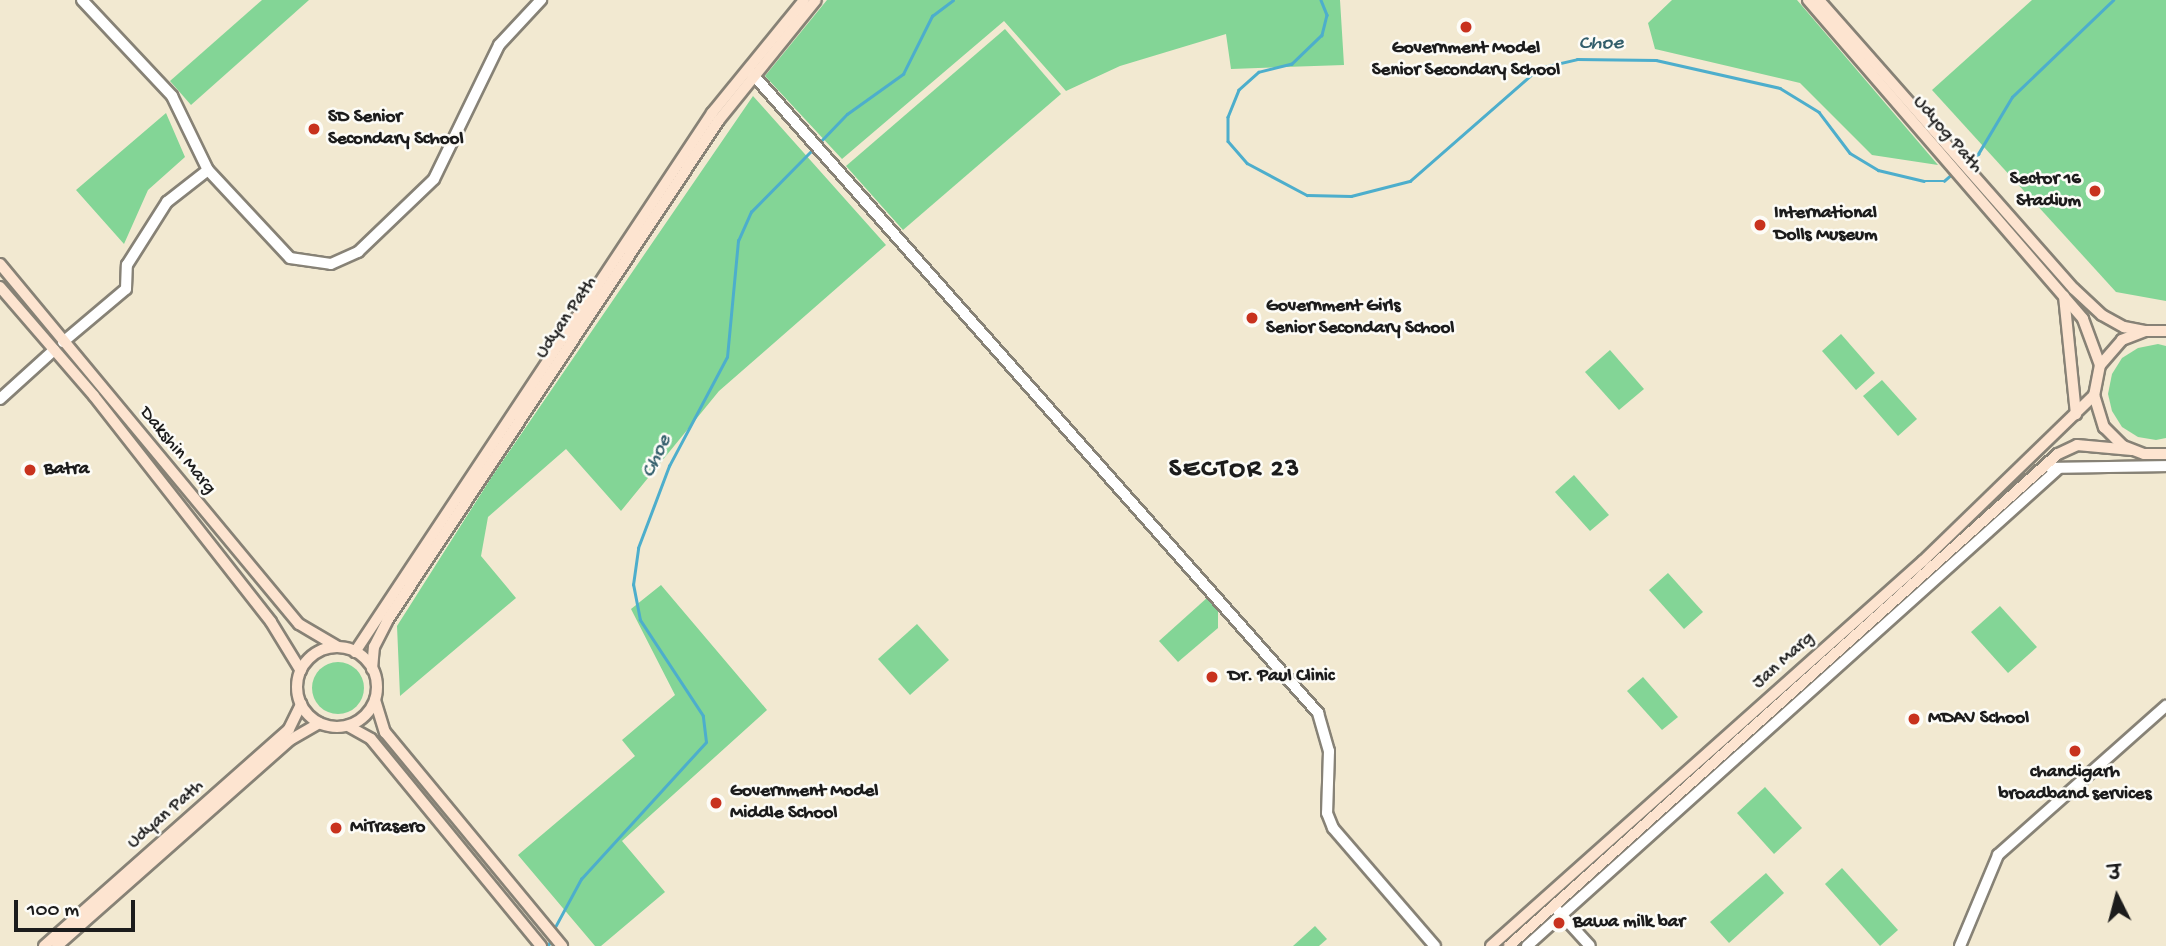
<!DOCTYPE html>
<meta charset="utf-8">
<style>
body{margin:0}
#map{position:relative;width:2166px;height:946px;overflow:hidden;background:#f2e9d1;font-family:"Gochi Hand","Playpen Sans Deva",sans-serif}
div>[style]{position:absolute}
.green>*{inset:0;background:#83d596}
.round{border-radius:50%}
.stream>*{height:2.5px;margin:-1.25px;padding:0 1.25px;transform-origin:1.25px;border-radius:1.25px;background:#4daecc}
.roads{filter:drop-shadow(2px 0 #878276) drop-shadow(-2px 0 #878276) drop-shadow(0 2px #878276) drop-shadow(0 -2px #878276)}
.tertiary>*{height:10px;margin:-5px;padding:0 5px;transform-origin:5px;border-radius:5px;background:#fff}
.secondary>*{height:10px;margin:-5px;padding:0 5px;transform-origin:5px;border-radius:5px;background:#fde4d0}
.secondary>.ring{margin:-5px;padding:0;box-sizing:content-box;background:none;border:10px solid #fde4d0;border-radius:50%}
.dots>*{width:19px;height:19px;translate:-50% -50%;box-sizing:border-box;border:4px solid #fdfcf7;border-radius:50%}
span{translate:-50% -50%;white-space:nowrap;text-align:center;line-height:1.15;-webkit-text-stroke:5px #fdfcf7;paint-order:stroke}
.poi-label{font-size:19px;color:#1c1c1c;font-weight:700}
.left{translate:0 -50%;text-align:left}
.right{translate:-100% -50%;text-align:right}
.street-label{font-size:19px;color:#1c1c1c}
.water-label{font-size:21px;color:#325e6b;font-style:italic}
.district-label{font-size:26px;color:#1c1c1c;font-weight:700;letter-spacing:2px}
.north{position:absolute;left:2082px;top:862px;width:70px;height:70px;-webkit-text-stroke:5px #fdfcf7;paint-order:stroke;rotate:354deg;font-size:19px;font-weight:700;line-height:28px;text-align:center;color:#1c1c1c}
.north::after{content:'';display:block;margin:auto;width:24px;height:32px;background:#1c1c1c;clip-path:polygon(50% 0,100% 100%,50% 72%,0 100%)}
.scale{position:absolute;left:14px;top:900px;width:121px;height:32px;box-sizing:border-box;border:4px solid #1c1c1c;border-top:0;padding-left:9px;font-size:21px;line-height:24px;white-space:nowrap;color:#1c1c1c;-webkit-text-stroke:5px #fdfcf7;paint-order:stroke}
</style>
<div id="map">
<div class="green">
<i style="clip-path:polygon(262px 0,309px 0,191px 105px,170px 81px)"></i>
<i style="clip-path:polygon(827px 0,1340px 0,1344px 65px,1231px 69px,1226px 34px,1120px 66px,1066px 91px,1004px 21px,842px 159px,765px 76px)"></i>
<i style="clip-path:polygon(1672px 0,1797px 0,1938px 165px,1872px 155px,1800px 83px,1655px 49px,1648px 23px)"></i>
<i style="clip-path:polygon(2032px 0,2166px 0,2166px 301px,2116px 292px,1932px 90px)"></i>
<i style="clip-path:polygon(1005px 29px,1061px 94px,903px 230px,846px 166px)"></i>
<i style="clip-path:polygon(753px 96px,886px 245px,719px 391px,621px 511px,566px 449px,488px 517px,481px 556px,516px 598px,400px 696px,397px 626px,491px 478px)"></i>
<i style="clip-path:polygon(166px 113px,185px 157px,148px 190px,124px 244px,76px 190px)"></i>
<i style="clip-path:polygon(1841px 334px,1875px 373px,1856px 390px,1822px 351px)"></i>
<i style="clip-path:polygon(2158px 344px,2166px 346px,2166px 438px,2156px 440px,2138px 437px,2122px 427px,2112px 411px,2108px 394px,2112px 374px,2122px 358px,2138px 348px)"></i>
<i style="clip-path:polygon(1610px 350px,1644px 389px,1619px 410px,1585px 372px)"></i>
<i style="clip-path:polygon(1882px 380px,1917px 419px,1898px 436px,1863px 396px)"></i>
<i style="clip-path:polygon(1574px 475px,1609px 515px,1590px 531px,1555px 492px)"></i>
<i style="clip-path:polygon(1668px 573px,1703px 612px,1684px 629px,1649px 590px)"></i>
<i style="clip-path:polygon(661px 585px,767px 710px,622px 841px,665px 892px,601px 946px,595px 946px,518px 855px,635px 756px,622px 740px,675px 695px,631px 609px)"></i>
<i style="clip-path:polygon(1208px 597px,1218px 609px,1218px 628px,1178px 662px,1159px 641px)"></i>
<i style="clip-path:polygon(2000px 606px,2037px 647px,2008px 673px,1971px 632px)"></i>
<i style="clip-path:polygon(917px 624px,949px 660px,910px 695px,878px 659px)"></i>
<i class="round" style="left:312px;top:662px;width:52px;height:52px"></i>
<i style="clip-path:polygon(1643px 677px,1678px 717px,1662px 730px,1627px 691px)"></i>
<i style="clip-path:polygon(1765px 787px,1802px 828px,1774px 854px,1737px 813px)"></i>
<i style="clip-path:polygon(1842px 868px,1898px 930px,1880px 946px,1825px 884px)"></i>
<i style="clip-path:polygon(1766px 873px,1784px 893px,1729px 943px,1710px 922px)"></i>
<i style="clip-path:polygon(1315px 926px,1327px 939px,1319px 946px,1293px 946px)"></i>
</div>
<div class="stream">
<i style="left:1321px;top:0;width:16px;rotate:68deg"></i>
<i style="left:1327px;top:15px;width:21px;rotate:104deg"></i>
<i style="left:1322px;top:35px;width:42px;rotate:136deg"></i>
<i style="left:1292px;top:64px;width:34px;rotate:166deg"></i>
<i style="left:1259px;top:72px;width:27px;rotate:138deg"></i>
<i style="left:1239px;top:90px;width:29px;rotate:112deg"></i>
<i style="left:1228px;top:117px;width:24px;rotate:90deg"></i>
<i style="left:1228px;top:141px;width:29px;rotate:49deg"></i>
<i style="left:1247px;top:163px;width:68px;rotate:28.1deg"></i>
<i style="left:1307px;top:195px;width:44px;rotate:1.3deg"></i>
<i style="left:1351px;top:196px;width:61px;rotate:-14.3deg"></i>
<i style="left:1410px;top:181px;width:171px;rotate:-41.2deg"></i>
<i style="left:1539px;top:68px;width:39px;rotate:-13deg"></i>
<i style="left:1577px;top:59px;width:79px;rotate:0.7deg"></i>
<i style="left:1656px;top:60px;width:127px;rotate:12.7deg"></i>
<i style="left:1780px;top:88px;width:46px;rotate:31.6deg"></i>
<i style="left:1819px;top:112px;width:51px;rotate:52.9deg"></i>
<i style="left:1850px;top:153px;width:33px;rotate:31deg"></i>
<i style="left:1878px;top:170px;width:47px;rotate:13.4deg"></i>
<i style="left:1924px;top:181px;width:20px"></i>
<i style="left:1944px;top:181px;width:12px;rotate:-42deg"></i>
<i style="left:819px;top:143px;width:40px;rotate:-46deg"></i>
<i style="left:847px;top:114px;width:69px;rotate:-35.5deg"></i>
<i style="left:903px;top:74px;width:65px;rotate:-63.4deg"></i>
<i style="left:932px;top:16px;width:26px;rotate:-37deg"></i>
<i style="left:1967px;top:162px;width:14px;rotate:-36deg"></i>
<i style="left:1978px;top:154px;width:66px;rotate:-59.2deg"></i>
<i style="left:2012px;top:97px;width:140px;rotate:-43.8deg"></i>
<i style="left:554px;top:929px;width:57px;rotate:-61.6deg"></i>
<i style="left:581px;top:879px;width:185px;rotate:-47.6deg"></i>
<i style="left:706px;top:742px;width:26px;rotate:-97deg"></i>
<i style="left:703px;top:716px;width:115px;rotate:-123.3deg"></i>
<i style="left:640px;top:620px;width:36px;rotate:-101deg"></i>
<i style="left:633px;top:585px;width:37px;rotate:-82deg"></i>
<i style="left:638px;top:548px;width:88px;rotate:-69.3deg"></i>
<i style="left:669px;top:466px;width:123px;rotate:-62deg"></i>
<i style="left:727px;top:357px;width:117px;rotate:-84.6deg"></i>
<i style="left:738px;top:241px;width:32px;rotate:-66deg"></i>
<i style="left:751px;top:212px;width:91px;rotate:-45.4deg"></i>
<i style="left:548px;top:946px;width:8px;rotate:-67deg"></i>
</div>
<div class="roads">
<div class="tertiary">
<i style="left:82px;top:0;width:132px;rotate:46.8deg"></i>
<i style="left:172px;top:96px;width:82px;rotate:64.1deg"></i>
<i style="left:208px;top:170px;width:120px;rotate:47deg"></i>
<i style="left:290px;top:258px;width:41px;rotate:8.3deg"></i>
<i style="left:331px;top:264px;width:30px;rotate:-24deg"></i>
<i style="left:358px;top:252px;width:105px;rotate:-43.8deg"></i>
<i style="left:434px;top:179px;width:149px;rotate:-64.1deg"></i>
<i style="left:499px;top:45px;width:62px;rotate:-47deg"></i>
<i style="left:749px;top:70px;width:859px;rotate:48.49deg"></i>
<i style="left:1318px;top:713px;width:40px;rotate:74deg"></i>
<i style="left:1329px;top:751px;width:62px;rotate:91.8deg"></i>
<i style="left:1327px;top:813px;width:16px;rotate:68deg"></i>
<i style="left:1333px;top:828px;width:156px;rotate:49.2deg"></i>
<i style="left:63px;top:342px;width:82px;rotate:-40.1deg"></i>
<i style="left:126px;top:289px;width:24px;rotate:-88deg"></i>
<i style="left:127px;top:265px;width:75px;rotate:-57.6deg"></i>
<i style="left:167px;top:202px;width:52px;rotate:-38deg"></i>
<i style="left:0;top:399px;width:73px;rotate:-42.2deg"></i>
<i style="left:2051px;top:468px;width:115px;rotate:-1deg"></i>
<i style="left:1558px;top:911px;width:47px;rotate:47.6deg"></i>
<i style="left:1527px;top:946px;width:714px;rotate:-41.93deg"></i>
<i style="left:1960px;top:946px;width:99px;rotate:-67.3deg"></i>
<i style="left:1998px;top:855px;width:225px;rotate:-41.6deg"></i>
</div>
<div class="secondary">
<i style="left:1808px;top:0;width:421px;rotate:49.2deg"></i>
<i style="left:2083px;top:319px;width:49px;rotate:69.7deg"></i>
<i style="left:1819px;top:0;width:385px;rotate:48.6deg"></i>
<i style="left:2074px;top:289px;width:38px;rotate:43deg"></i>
<i style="left:2102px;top:315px;width:25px;rotate:29deg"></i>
<i style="left:2124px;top:327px;width:21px;rotate:11deg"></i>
<i style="left:0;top:264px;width:468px;rotate:50.3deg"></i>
<i style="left:299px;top:624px;width:45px;rotate:30.5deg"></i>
<i style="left:0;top:287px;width:144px;rotate:49.2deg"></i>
<i style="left:94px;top:396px;width:287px;rotate:51.9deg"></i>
<i style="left:271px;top:622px;width:57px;rotate:58.5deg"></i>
<i style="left:2064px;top:296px;width:119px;rotate:84.2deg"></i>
<i style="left:2166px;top:331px;width:21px;rotate:180deg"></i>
<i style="left:2145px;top:331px;width:25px;rotate:159deg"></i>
<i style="left:2122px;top:340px;width:33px;rotate:131deg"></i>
<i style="left:2100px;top:365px;width:31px;rotate:101deg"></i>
<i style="left:2094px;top:395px;width:34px;rotate:73deg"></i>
<i style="left:2104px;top:427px;width:27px;rotate:45deg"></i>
<i style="left:2123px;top:446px;width:22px;rotate:21deg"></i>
<i style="left:2144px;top:454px;width:22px"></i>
<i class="ring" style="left:297px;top:647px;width:70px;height:70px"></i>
<i style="left:355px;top:652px;width:647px;rotate:-56.48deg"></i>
<i style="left:712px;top:113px;width:146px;rotate:-50.8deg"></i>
<i style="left:372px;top:669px;width:22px;rotate:-85deg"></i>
<i style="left:374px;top:647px;width:29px;rotate:-63deg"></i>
<i style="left:387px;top:621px;width:601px;rotate:-56.47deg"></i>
<i style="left:719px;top:120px;width:154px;rotate:-51.1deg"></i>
<i style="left:375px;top:700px;width:34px;rotate:73deg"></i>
<i style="left:385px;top:732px;width:278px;rotate:50.4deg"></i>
<i style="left:348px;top:726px;width:26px;rotate:29deg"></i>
<i style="left:371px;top:739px;width:268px;rotate:50.6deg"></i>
<i style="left:44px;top:946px;width:327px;rotate:-41.5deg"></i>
<i style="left:289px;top:729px;width:28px;rotate:-64deg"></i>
<i style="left:57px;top:946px;width:311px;rotate:-41.5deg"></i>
<i style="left:290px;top:740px;width:34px;rotate:-30deg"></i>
<i style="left:1491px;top:946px;width:579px;rotate:-41.71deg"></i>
<i style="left:1923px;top:561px;width:238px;rotate:-44.1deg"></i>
<i style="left:1509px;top:946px;width:737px;rotate:-41.87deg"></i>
<i style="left:2058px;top:454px;width:21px;rotate:-25deg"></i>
<i style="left:2077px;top:445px;width:55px;rotate:5.2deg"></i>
</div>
</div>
<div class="dots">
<i style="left:1466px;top:27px;background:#c8321e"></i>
<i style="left:314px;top:129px;background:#c8321e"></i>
<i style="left:2095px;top:191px;background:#c8321e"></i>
<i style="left:1760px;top:225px;background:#c8321e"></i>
<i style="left:1252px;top:318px;background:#c8321e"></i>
<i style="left:30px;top:470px;background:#c8321e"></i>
<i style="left:1212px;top:677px;background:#c8321e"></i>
<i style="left:1914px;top:719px;background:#c8321e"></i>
<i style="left:2075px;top:751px;background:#c8321e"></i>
<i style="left:716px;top:803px;background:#c8321e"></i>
<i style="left:336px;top:828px;background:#c8321e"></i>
<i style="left:1559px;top:923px;background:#c8321e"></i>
</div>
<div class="poi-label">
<span style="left:1466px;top:60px">Government Model<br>Senior Secondary School</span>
<span class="left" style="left:328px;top:129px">SD Senior<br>Secondary School</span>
<span class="right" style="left:2081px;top:191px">Sector 16<br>Stadium</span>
<span class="left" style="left:1774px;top:225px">International<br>Dolls Museum</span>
<span class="left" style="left:1266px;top:318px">Government Girls<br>Senior Secondary School</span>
<span class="left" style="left:44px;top:470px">Batra</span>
<span class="left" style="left:1228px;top:677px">Dr. Paul Clinic</span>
<span class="left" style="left:1928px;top:719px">MDAV School</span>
<span style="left:2075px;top:784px">chandigarh<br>broadband services</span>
<span class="left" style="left:730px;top:803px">Government Model<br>Middle School</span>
<span class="left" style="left:350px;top:828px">MiTrasero</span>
<span class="left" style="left:1573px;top:923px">Bawa milk bar</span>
</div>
<div class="street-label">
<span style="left:1947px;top:135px;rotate:49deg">Udyog Path</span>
<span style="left:567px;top:318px;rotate:-56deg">Udyan Path</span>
<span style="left:177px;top:451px;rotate:50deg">Dakshin Marg</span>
<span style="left:1784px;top:661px;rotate:-42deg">Jan Marg</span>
<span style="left:166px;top:815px;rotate:-41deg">Udyan Path</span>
</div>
<div class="water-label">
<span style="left:1601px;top:45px;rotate:-1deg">Choe</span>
<span style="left:658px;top:457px;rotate:-65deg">Choe</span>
</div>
<div class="district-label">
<span style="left:1235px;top:471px">SECTOR 23</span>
</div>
<div class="north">उ</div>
<div class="scale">100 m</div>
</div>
